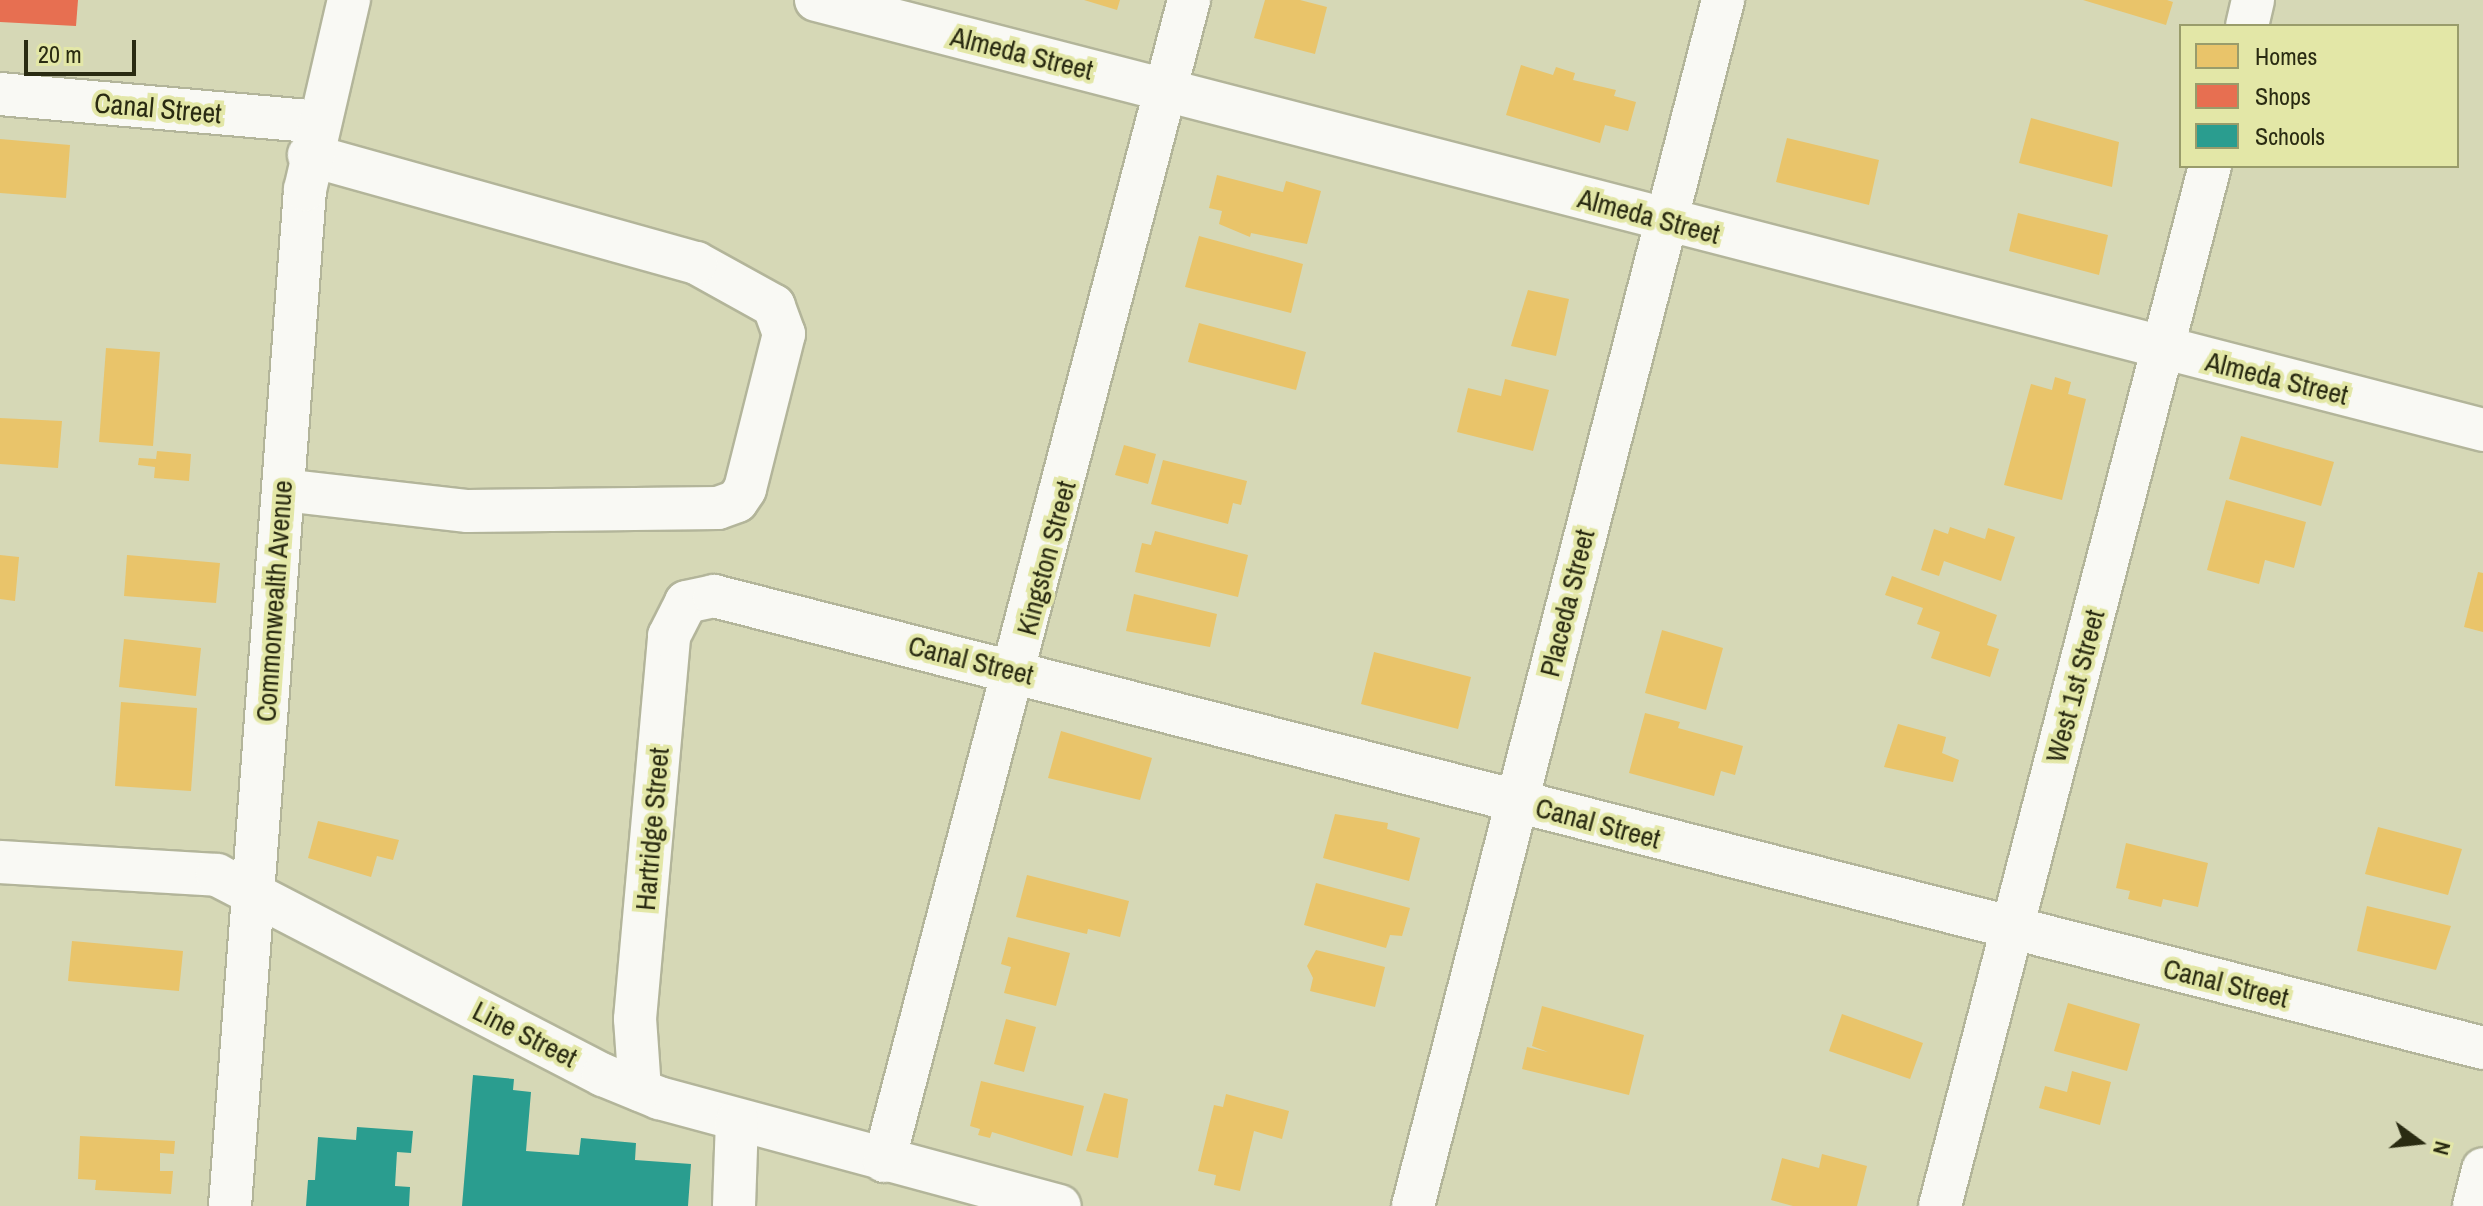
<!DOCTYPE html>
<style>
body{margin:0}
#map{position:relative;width:2483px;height:1206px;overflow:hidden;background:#d6d8b6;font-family:"Archivo Narrow",sans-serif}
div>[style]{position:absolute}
.homes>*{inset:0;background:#e9c46a}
.shops>*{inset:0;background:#e76f51}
.schools>*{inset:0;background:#2a9d8f}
.roads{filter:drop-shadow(2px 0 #b3b59a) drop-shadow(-2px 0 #b3b59a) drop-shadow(0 2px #b3b59a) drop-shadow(0 -2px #b3b59a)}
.minor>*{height:42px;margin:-21px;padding:0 21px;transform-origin:21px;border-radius:21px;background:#f9f9f4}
span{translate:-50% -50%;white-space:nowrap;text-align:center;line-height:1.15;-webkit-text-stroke:8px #e3e7a7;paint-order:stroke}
.street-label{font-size:28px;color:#2a2b12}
.legend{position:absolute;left:2179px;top:24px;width:280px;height:144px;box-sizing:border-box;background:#e3e7a7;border:2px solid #999c6b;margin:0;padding:10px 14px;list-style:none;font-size:24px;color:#2a2b12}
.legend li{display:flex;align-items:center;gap:16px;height:40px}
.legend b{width:40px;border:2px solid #999c6b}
.north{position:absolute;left:2379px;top:1102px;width:80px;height:80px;-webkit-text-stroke:6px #e3e7a7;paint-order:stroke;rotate:105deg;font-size:22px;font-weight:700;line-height:32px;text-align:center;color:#2a2b12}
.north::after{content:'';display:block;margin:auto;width:28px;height:36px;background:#2a2b12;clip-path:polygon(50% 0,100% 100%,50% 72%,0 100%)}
.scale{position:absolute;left:24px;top:40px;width:112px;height:36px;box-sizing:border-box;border:4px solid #2a2b12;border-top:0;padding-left:10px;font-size:24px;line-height:28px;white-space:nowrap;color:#2a2b12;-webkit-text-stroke:6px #e3e7a7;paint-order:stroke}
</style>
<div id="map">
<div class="homes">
<i style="clip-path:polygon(1084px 0,1120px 0,1117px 10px)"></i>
<i style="clip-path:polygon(1265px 0,1300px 0,1327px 7px,1315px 54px,1254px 38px)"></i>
<i style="clip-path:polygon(2083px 0,2167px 0,2173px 2px,2166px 25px)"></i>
<i style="clip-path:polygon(1521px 65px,1553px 75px,1556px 67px,1575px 73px,1573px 80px,1616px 90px,1614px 96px,1636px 102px,1628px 131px,1605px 125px,1600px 143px,1506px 115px)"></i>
<i style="clip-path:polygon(2031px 118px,2119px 142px,2112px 187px,2019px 163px)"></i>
<i style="clip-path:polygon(1787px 138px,1879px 160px,1869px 205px,1776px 182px)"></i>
<i style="clip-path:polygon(0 139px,70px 145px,66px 198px,0 193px)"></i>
<i style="clip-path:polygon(1217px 175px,1283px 192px,1286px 181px,1321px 191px,1307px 244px,1251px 233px,1250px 237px,1219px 224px,1222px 211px,1209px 208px)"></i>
<i style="clip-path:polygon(2018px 213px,2108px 235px,2099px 275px,2009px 251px)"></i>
<i style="clip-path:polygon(1199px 236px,1303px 264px,1291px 313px,1185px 287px)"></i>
<i style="clip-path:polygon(1528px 290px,1569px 299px,1556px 356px,1511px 346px)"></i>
<i style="clip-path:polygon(1199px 323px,1306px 352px,1296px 390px,1188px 362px)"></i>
<i style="clip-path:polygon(106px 348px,160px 352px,153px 446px,99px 442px)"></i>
<i style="clip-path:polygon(2055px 377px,2071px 382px,2068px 394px,2086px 399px,2062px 500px,2004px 485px,2031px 384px,2052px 390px)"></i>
<i style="clip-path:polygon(1505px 379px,1549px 390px,1533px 451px,1457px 432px,1468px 388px,1501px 396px)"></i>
<i style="clip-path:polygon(0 418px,62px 421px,58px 468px,0 464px)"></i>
<i style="clip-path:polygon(2241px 436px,2334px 462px,2321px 506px,2229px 479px)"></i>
<i style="clip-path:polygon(1124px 445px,1156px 454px,1148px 484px,1115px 475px)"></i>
<i style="clip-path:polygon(157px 451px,191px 454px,189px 481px,154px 478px,155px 467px,138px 465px,139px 458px,156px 459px)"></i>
<i style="clip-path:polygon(1163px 460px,1247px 481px,1241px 505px,1233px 503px,1228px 524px,1151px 504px)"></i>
<i style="clip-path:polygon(2226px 500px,2306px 522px,2294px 568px,2265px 560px,2259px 584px,2207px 570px)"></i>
<i style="clip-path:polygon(1950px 527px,1985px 539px,1988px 528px,2015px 537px,2001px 581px,1944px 561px,1939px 576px,1921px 570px,1934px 529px,1948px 534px)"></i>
<i style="clip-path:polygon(1155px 531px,1248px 555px,1238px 597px,1135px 572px,1142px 543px,1151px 545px)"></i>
<i style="clip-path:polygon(0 555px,19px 557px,15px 601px,0 599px)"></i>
<i style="clip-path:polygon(127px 555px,220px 563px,216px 603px,124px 596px)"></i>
<i style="clip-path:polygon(2478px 572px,2483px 573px,2483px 632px,2464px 627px)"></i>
<i style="clip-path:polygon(1892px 576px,1997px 615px,1987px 645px,1999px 649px,1990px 677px,1931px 658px,1940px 632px,1917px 624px,1923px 608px,1885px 595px)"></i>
<i style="clip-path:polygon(1134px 594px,1217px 614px,1210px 647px,1126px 631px)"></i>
<i style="clip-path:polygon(1662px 630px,1723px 648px,1706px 710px,1645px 693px)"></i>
<i style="clip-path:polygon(124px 639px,201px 648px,196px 696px,119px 687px)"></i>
<i style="clip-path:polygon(1374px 652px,1471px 677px,1458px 729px,1361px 704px)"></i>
<i style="clip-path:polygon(121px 702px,197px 708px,191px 791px,115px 786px)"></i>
<i style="clip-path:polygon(1645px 713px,1680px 722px,1678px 728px,1743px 746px,1735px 775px,1721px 771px,1714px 796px,1629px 773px)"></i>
<i style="clip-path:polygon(1898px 724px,1946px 737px,1942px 753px,1959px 760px,1953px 782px,1884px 767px)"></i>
<i style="clip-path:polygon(1061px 731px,1152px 758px,1140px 800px,1048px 778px)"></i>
<i style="clip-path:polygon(1335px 814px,1388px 823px,1387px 829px,1420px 838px,1409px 881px,1323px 858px)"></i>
<i style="clip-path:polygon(318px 821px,399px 840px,393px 860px,377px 856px,371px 877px,308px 858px)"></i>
<i style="clip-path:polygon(2378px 827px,2462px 849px,2448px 895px,2365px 874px)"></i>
<i style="clip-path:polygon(2126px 843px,2208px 863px,2198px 907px,2163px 899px,2161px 907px,2128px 899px,2130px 891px,2116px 888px)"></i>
<i style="clip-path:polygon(1027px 875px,1129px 901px,1120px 937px,1088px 929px,1087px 934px,1016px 917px)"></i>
<i style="clip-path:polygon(1316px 883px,1410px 908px,1402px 936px,1390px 935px,1386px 948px,1304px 925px)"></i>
<i style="clip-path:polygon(2367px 906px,2451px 926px,2436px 970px,2357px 951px)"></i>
<i style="clip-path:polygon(1008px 937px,1070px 953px,1056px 1006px,1004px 993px,1011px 967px,1001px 964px)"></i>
<i style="clip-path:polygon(72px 941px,183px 951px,179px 991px,68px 981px)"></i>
<i style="clip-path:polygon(1316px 950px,1385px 967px,1375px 1007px,1310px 991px,1313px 978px,1307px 966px)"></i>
<i style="clip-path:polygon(2068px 1003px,2140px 1024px,2127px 1071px,2054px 1051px)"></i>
<i style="clip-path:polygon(1542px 1006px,1644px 1035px,1629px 1095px,1522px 1069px,1527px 1047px,1548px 1052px,1532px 1046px)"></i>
<i style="clip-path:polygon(1842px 1014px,1923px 1043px,1910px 1079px,1829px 1051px)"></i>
<i style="clip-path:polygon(1006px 1019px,1036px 1027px,1024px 1072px,994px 1064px)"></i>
<i style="clip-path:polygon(2072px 1071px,2111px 1082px,2100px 1125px,2039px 1108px,2045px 1086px,2067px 1092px)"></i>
<i style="clip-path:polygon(981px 1081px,1084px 1106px,1072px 1156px,992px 1132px,990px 1138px,978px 1135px,980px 1129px,970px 1126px)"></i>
<i style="clip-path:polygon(1104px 1093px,1128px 1099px,1118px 1158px,1086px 1151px)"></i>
<i style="clip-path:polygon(1226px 1094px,1289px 1111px,1282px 1139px,1254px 1131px,1240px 1191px,1214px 1185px,1216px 1175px,1198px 1171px,1214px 1105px,1223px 1107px)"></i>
<i style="clip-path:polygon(80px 1136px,175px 1141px,174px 1154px,160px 1153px,160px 1171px,173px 1171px,171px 1194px,95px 1190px,96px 1180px,78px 1179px)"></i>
<i style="clip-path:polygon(1822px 1154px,1867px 1166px,1857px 1206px,1793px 1206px,1771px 1200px,1782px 1158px,1819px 1168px)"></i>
</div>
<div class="shops">
<i style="clip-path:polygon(0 0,78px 0,76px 26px,0 22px)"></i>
</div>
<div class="schools">
<i style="clip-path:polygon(473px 1075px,514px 1079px,513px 1090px,531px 1092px,526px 1151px,579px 1155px,581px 1138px,636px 1143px,635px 1160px,691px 1164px,688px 1206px,462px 1206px)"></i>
<i style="clip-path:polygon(357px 1127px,413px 1131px,411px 1153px,397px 1152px,395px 1186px,410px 1187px,409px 1206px,306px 1206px,308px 1180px,315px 1180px,318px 1137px,356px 1140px)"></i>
</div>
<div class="roads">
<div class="minor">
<i style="left:816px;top:0;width:1722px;rotate:14.46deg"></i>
<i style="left:2247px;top:26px;width:27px;rotate:-77deg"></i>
<i style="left:0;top:94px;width:318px;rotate:5deg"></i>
<i style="left:283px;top:490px;width:186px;rotate:6.5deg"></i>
<i style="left:468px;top:511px;width:250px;rotate:-0.7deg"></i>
<i style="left:718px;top:508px;width:20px;rotate:-20deg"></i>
<i style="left:737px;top:501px;width:14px;rotate:-56deg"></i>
<i style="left:745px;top:489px;width:160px;rotate:-75.9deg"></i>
<i style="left:784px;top:334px;width:30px;rotate:-110deg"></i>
<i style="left:774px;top:306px;width:89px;rotate:-151.1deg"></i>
<i style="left:696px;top:263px;width:402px;rotate:-164.4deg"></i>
<i style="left:0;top:862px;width:217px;rotate:3.4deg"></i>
<i style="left:217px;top:875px;width:435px;rotate:27.4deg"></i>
<i style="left:603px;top:1075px;width:61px;rotate:22.3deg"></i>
<i style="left:659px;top:1098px;width:415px;rotate:15.1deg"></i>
<i style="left:640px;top:1090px;width:71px;rotate:-94deg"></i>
<i style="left:635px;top:1019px;width:385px;rotate:-84.9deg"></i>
<i style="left:669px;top:636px;width:38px;rotate:-63deg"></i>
<i style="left:686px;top:602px;width:29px;rotate:-12deg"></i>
<i style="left:714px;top:596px;width:1826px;rotate:14.33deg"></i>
<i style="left:884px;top:1161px;width:1200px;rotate:-75.28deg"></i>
<i style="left:230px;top:1206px;width:1019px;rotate:-85.78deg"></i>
<i style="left:305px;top:190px;width:195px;rotate:-77deg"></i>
<i style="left:734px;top:1206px;width:85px;rotate:-88deg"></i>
<i style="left:1413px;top:1206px;width:1245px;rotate:-75.58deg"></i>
<i style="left:1940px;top:1206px;width:1074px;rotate:-75.45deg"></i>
<i style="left:2474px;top:1206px;width:38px;rotate:-76deg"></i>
</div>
</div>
<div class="street-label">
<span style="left:1022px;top:53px;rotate:14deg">Almeda Street</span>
<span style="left:158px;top:108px;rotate:5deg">Canal Street</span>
<span style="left:1649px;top:216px;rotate:15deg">Almeda Street</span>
<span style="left:2277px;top:378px;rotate:14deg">Almeda Street</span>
<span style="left:1046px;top:558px;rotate:-75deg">Kingston Street</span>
<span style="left:274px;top:601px;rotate:-86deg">Commonwealth Avenue</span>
<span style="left:1567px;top:603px;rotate:-76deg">Placeda Street</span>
<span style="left:971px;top:660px;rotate:14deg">Canal Street</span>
<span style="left:2075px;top:686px;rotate:-75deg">West 1st Street</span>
<span style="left:1598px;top:823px;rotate:15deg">Canal Street</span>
<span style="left:652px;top:829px;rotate:-85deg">Hartridge Street</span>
<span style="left:2226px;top:983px;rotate:14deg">Canal Street</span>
<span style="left:525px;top:1034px;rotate:27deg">Line Street</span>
</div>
<ul class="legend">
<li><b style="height:22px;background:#e9c46a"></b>Homes</li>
<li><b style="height:22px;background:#e76f51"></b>Shops</li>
<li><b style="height:22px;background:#2a9d8f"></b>Schools</li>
</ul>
<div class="north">N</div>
<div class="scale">20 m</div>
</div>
